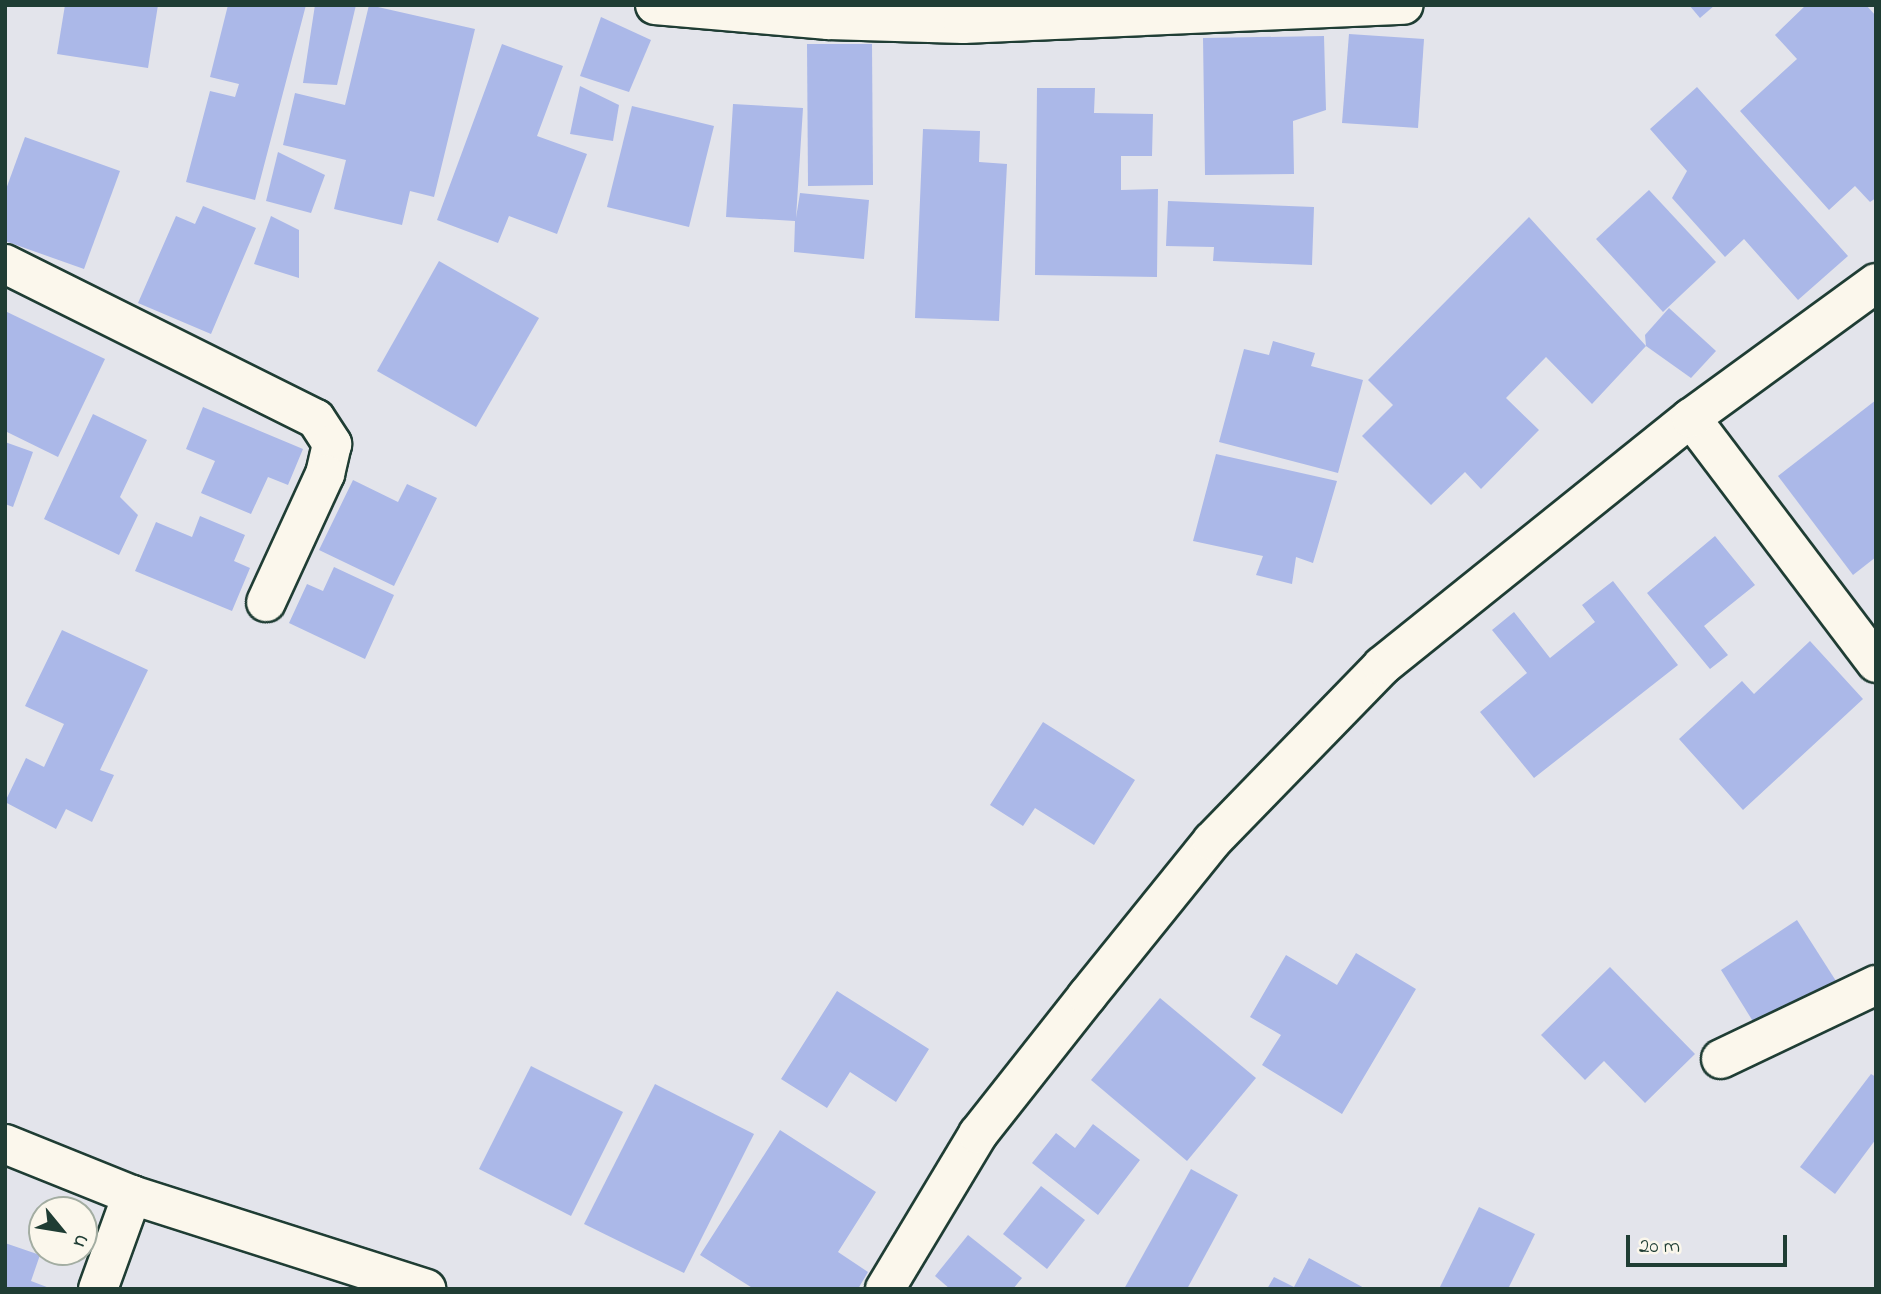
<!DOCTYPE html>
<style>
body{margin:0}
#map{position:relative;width:1881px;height:1294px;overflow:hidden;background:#e3e4eb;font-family:"Indie Flower",sans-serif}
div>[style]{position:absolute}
.building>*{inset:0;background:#abb8e8}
.roads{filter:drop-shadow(2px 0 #1f3d34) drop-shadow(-2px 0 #1f3d34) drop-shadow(0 2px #1f3d34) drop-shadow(0 -2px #1f3d34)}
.street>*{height:38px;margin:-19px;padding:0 19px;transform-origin:19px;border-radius:19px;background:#fbf7ec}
.secondary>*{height:38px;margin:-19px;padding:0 19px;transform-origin:19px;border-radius:19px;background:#fbf7ec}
span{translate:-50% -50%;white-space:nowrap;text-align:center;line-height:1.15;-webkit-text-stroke:6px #fbf7ec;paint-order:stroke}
.frame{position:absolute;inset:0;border:7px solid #1f3d34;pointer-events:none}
.north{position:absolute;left:28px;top:1196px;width:70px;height:70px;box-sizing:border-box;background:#fbf7ec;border:2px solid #a3ada2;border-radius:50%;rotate:120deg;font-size:19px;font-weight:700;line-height:28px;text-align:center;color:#1f3d34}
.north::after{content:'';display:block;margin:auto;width:24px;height:32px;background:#1f3d34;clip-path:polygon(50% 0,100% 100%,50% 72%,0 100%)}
.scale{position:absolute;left:1626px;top:1235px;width:161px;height:32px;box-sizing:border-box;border:4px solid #1f3d34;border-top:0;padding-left:9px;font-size:21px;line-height:24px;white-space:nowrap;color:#1f3d34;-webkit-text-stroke:5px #fbf7ec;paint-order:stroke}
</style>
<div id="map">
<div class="building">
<i style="clip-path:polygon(65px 5px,158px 5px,148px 68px,57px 54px)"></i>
<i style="clip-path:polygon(228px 5px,306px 5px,255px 200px,186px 182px,210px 91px,235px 97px,239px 84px,210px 77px)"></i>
<i style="clip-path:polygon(315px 5px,356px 5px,337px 85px,303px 83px)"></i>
<i style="clip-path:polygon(369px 5px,475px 29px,434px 197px,410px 191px,402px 225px,334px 209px,346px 160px,283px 145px,295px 93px,345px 105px)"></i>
<i style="clip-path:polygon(1689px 5px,1715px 5px,1700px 18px)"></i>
<i style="clip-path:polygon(1806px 5px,1866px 5px,1876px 16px,1876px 198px,1870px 202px,1855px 186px,1829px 210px,1740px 111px,1797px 59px,1775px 35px)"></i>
<i style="clip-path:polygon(601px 17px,651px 40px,629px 92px,580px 76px)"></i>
<i style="clip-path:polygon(1349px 34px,1424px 39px,1418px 128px,1342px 123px)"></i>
<i style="clip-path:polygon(1324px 36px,1326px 110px,1293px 121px,1294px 174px,1205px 175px,1203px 38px)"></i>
<i style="clip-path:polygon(502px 44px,563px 66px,537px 136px,587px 154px,557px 234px,509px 216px,498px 243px,437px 220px)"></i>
<i style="clip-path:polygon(807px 44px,872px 44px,873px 185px,808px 186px)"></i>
<i style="clip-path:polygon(580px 86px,619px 105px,613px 141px,570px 134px)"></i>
<i style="clip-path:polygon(1697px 87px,1848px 256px,1798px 300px,1744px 239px,1725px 257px,1672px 198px,1687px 171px,1650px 129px)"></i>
<i style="clip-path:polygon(1037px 88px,1095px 88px,1094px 113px,1153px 114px,1152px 156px,1121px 156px,1121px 190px,1158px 189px,1157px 277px,1035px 275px)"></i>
<i style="clip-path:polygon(733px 104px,803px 108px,796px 218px,800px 193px,869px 200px,864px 259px,794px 252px,795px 221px,726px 217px)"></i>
<i style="clip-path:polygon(632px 106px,714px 126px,689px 227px,607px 207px)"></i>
<i style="clip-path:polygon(923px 129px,980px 131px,979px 162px,1007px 164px,999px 321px,915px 318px)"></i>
<i style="clip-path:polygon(25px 137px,120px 171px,84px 269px,5px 241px,5px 192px)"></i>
<i style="clip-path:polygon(278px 152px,325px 175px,311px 213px,266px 201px)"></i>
<i style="clip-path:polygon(1649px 190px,1716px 262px,1663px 312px,1596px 239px)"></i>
<i style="clip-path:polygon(1168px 201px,1314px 207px,1312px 265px,1213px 261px,1214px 247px,1166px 246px)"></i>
<i style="clip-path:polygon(203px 206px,256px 228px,211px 334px,138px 303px,176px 216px,195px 224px)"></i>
<i style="clip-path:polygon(271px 216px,299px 230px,299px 278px,254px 264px)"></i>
<i style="clip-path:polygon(1529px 217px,1646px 346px,1592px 404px,1546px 357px,1506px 398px,1539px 430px,1481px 489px,1465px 472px,1431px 505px,1362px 436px,1393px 405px,1368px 380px)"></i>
<i style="clip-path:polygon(439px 261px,539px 318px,476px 427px,377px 371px)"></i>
<i style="clip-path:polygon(1669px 308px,1716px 351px,1691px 378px,1646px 346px,1645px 335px)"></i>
<i style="clip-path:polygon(5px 311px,105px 359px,58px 457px,5px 431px)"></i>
<i style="clip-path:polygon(1273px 341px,1315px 353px,1311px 366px,1363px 380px,1338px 473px,1219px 442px,1244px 349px,1269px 355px)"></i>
<i style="clip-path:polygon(1876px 400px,1876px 557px,1853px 575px,1778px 476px)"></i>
<i style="clip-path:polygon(203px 407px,303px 449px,288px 485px,268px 477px,251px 514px,201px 493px,215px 461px,186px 449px)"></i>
<i style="clip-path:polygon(93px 414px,147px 440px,120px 497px,138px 515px,119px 555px,44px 519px)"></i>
<i style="clip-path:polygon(5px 442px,33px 452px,13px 507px,5px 504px)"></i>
<i style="clip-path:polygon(1216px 454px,1337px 481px,1313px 563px,1296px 557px,1292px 584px,1256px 575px,1263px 556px,1193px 541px)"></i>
<i style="clip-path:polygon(353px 480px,398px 502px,407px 484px,437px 498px,394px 586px,319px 550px)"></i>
<i style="clip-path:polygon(200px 516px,245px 535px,234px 561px,250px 568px,232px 611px,135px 571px,156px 522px,192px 537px)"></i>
<i style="clip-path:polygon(1715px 536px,1755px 585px,1704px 626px,1728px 655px,1710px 669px,1647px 593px)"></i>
<i style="clip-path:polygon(334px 567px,394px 595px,365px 659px,289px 623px,307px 584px,323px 591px)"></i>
<i style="clip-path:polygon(1613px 581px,1678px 665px,1534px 778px,1480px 712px,1527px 673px,1492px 630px,1514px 612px,1550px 658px,1595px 622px,1582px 605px)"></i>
<i style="clip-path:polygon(62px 630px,148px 670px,100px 770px,114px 775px,92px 822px,66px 809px,56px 829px,5px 802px,26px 758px,44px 767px,64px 724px,25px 706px)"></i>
<i style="clip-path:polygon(1810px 641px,1863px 699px,1743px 810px,1679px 739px,1742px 681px,1754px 694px)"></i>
<i style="clip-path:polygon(1043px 722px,1135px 780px,1094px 845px,1035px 808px,1023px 826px,990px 805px)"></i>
<i style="clip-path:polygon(1797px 920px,1836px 981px,1759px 1031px,1721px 970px)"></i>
<i style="clip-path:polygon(1356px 953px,1416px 989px,1342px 1114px,1262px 1065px,1281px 1035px,1250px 1017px,1286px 955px,1337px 985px)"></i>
<i style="clip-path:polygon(1610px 967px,1695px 1054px,1645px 1103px,1604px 1061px,1585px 1080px,1541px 1035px)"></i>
<i style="clip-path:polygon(837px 991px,929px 1049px,896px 1102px,850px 1072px,827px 1108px,781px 1079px)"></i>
<i style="clip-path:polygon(1160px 998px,1256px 1078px,1187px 1161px,1091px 1080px)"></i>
<i style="clip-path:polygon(531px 1066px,623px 1112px,571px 1216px,479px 1169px)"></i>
<i style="clip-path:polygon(1871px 1074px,1876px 1077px,1876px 1139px,1835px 1194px,1800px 1167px)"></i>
<i style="clip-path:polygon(655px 1084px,754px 1134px,684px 1273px,584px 1224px)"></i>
<i style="clip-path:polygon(1093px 1124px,1140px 1160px,1098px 1215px,1032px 1163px,1056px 1133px,1075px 1148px)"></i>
<i style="clip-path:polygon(780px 1130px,876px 1192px,838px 1252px,868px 1272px,858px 1289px,754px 1289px,700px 1255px)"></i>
<i style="clip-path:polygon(1191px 1169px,1238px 1195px,1187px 1289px,1124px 1289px)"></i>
<i style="clip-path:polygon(1041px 1186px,1085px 1220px,1047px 1269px,1003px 1234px)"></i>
<i style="clip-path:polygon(1479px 1207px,1535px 1234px,1508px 1289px,1439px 1289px)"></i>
<i style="clip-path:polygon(968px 1235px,1022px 1278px,1013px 1289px,950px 1289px,935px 1276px)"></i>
<i style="clip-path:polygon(5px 1243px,40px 1255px,31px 1281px,52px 1289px,5px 1289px)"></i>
<i style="clip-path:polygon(1309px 1258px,1366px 1289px,1267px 1289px,1274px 1277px,1294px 1287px)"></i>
</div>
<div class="roads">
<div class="street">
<i style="left:655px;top:5px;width:174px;rotate:5deg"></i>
<i style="left:828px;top:20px;width:135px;rotate:1.7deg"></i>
<i style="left:963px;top:24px;width:441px;rotate:-2.5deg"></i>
<i style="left:5px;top:264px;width:347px;rotate:26.5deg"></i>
<i style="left:316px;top:419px;width:30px;rotate:57deg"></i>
<i style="left:332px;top:444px;width:31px;rotate:103deg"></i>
<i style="left:325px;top:474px;width:141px;rotate:114.7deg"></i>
<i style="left:1691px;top:418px;width:307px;rotate:52.9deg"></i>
<i style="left:1721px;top:1059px;width:172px;rotate:-25.5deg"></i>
<i style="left:98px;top:1289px;width:100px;rotate:-70.1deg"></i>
<i style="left:885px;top:1289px;width:181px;rotate:-59deg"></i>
<i style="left:978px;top:1134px;width:176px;rotate:-51.7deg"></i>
<i style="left:1087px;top:996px;width:199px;rotate:-51.1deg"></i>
<i style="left:1212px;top:841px;width:244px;rotate:-45.8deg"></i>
<i style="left:1382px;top:666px;width:396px;rotate:-38.8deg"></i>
<i style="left:1691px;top:418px;width:229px;rotate:-36.1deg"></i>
</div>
<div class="secondary">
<i style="left:5px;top:1144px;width:137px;rotate:21.9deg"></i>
<i style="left:132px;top:1195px;width:309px;rotate:17.7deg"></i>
</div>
</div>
<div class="frame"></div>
<div class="north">U</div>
<div class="scale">20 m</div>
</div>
